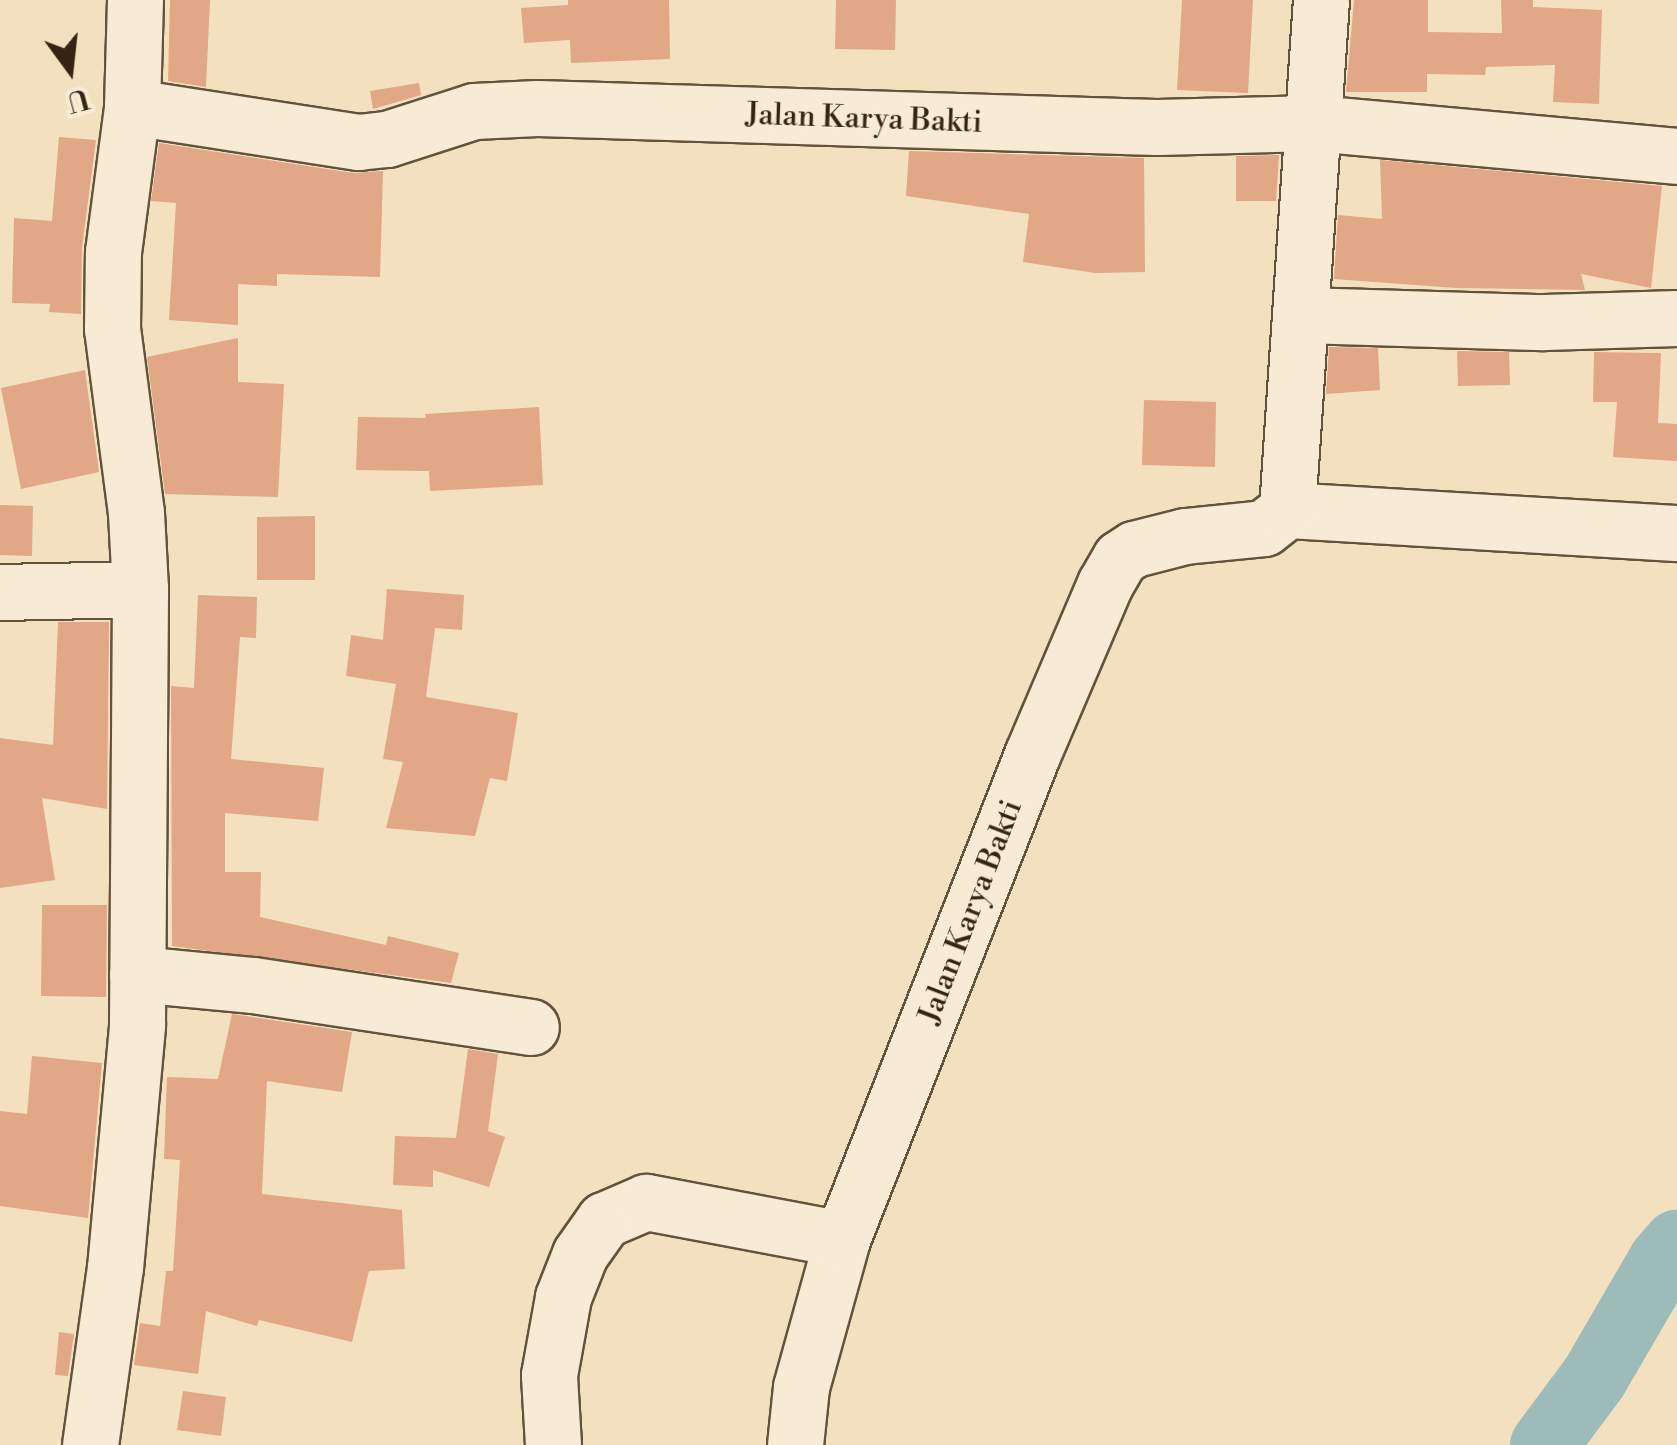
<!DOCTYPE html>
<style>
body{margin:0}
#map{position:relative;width:1677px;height:1445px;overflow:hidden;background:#f3e0be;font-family:"Libre Bodoni",serif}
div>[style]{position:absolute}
.river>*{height:68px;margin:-34px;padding:0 34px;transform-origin:34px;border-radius:34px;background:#9dbbb9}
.building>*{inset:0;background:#e1a787}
.roads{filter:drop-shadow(2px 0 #64533c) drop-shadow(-2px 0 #64533c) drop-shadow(0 2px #64533c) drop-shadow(0 -2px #64533c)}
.minor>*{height:55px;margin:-27.5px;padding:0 27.5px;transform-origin:27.5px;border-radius:27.5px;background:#f7ebd5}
span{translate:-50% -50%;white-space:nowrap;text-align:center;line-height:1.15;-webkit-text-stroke:8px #f7ebd5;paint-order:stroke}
.street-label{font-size:30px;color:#342411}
.north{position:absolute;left:20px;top:20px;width:100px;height:100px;-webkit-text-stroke:8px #f7ebd5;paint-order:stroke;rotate:165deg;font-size:28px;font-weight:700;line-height:40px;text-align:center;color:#342411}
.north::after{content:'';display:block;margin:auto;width:35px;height:45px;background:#342411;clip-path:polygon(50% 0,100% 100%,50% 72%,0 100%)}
</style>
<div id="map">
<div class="river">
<i style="left:1544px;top:1445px;width:84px;rotate:-53.3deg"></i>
<i style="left:1594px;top:1378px;width:135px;rotate:-59.8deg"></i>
<i style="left:1662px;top:1261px;width:23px;rotate:-49deg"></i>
</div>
<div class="building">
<i style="clip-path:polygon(170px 0,210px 0,206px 87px,168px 81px)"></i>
<i style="clip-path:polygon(568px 0,669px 0,670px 59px,571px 63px,570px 40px,524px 43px,521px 8px,568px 5px)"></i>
<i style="clip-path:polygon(836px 0,896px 0,895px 50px,835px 49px)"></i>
<i style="clip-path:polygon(1182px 0,1253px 0,1248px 93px,1177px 90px)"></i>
<i style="clip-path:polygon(1354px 0,1428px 0,1428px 32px,1502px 33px,1501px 0,1533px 0,1533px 7px,1602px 10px,1599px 104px,1553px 102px,1555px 65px,1486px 67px,1485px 75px,1427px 74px,1427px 92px,1346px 92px)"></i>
<i style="clip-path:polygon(419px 83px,421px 95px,373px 109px,370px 91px)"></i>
<i style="clip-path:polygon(59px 137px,96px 140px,82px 248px,81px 314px,49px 312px,50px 304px,12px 303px,14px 218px,52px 221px)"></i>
<i style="clip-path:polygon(159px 143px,353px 173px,383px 171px,380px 277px,277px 274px,277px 286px,238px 284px,238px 325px,169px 320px,176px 203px,151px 201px)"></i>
<i style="clip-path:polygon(909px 151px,1144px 158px,1145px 272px,1095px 273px,1023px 262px,1029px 214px,906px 196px)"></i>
<i style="clip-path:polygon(1279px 155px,1276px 201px,1236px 201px,1236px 156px)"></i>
<i style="clip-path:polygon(1380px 160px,1662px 186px,1651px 288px,1581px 274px,1585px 290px,1456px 288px,1334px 279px,1338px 215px,1382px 219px)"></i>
<i style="clip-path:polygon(238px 338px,238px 382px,284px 384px,278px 497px,165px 494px,147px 357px)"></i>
<i style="clip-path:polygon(1329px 347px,1378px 348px,1380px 390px,1326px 394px)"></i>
<i style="clip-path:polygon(1457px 351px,1509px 352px,1510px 385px,1458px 386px)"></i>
<i style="clip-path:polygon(1594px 352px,1661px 353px,1658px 423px,1677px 424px,1677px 461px,1613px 457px,1617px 402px,1593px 402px)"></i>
<i style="clip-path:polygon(85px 370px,99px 472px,21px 489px,1px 388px)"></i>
<i style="clip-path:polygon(1144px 400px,1216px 402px,1215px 467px,1142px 465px)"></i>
<i style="clip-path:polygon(539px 407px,543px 485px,430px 491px,429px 471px,356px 470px,358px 417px,426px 418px,425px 414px)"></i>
<i style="clip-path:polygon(0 505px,33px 506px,32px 556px,0 555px)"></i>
<i style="clip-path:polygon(315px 516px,315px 580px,257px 580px,257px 517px)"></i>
<i style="clip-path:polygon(387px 589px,464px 595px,462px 630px,435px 628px,426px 697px,518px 713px,507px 781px,490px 778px,475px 836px,386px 828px,403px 762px,383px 759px,396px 684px,346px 676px,351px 635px,383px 640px)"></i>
<i style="clip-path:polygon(198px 595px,257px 597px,256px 638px,240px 637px,231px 759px,324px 768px,318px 821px,225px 813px,225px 872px,261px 872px,260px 917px,386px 945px,388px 936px,459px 953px,451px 983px,172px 946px,171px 686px,194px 688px)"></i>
<i style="clip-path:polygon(58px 622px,109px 622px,107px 809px,42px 798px,55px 880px,0 888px,0 738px,53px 745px)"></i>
<i style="clip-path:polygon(42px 905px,107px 905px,106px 997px,41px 996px)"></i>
<i style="clip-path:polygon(232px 1014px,352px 1032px,342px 1092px,267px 1081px,262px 1194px,402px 1210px,405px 1269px,369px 1271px,352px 1342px,259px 1320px,257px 1326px,206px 1311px,198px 1374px,134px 1365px,140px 1323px,160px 1326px,166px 1271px,173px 1271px,180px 1160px,164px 1159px,167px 1077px,218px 1079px)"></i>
<i style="clip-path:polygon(468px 1049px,498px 1054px,488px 1131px,505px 1137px,489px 1187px,433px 1170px,433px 1187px,393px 1185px,395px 1136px,456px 1138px)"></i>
<i style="clip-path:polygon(32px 1056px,102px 1063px,88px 1218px,0 1206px,0 1111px,27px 1114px)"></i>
<i style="clip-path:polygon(59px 1332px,74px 1334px,68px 1376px,55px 1375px)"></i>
<i style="clip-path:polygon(183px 1391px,226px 1397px,221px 1436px,177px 1430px)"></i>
</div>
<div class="roads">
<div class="minor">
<i style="left:132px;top:107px;width:229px;rotate:8.8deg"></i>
<i style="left:358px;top:142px;width:29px;rotate:-6deg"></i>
<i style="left:387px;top:139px;width:91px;rotate:-17.8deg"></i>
<i style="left:474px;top:111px;width:63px;rotate:-2.7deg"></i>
<i style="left:537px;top:108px;width:620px;rotate:1.76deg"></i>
<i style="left:1157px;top:127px;width:157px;rotate:-1.5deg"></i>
<i style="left:1314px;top:123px;width:364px;rotate:5.2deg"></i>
<i style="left:1302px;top:315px;width:242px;rotate:1.7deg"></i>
<i style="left:1544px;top:322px;width:133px;rotate:-1.7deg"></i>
<i style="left:1287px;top:510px;width:391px;rotate:3.4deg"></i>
<i style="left:0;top:592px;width:140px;rotate:-1.2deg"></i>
<i style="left:137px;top:974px;width:117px;rotate:5.4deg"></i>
<i style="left:253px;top:985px;width:281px;rotate:8.6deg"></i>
<i style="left:90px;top:1445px;width:179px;rotate:-82deg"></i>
<i style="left:115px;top:1268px;width:245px;rotate:-84.8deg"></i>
<i style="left:137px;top:1024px;width:435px;rotate:-89.6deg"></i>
<i style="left:140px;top:589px;width:76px;rotate:-93deg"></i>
<i style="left:136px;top:513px;width:186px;rotate:-97.4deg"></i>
<i style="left:112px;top:329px;width:77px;rotate:-89.3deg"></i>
<i style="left:113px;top:252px;width:146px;rotate:-82.5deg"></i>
<i style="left:132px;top:107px;width:107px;rotate:-88.4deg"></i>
<i style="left:553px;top:1445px;width:70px;rotate:-93.3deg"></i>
<i style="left:549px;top:1375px;width:79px;rotate:-79.8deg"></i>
<i style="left:563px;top:1297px;width:46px;rotate:-68.4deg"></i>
<i style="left:580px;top:1254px;width:42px;rotate:-54.8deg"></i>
<i style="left:604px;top:1220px;width:46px;rotate:-23.2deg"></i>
<i style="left:646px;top:1202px;width:199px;rotate:10.7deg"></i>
<i style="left:795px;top:1445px;width:58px;rotate:-84.1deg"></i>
<i style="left:801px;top:1387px;width:154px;rotate:-74.5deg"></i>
<i style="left:842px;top:1239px;width:520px;rotate:-68.57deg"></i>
<i style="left:1032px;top:755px;width:186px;rotate:-66.9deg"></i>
<i style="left:1105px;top:584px;width:30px;rotate:-60deg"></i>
<i style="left:1120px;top:558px;width:17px;rotate:-33deg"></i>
<i style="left:1134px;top:549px;width:53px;rotate:-14.3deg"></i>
<i style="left:1185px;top:536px;width:79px;rotate:-5.8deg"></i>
<i style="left:1264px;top:528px;width:29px;rotate:-38deg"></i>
<i style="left:1287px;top:510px;width:511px;rotate:-86.19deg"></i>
</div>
</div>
<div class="street-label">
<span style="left:864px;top:119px;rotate:2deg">Jalan Karya Bakti</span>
<span style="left:971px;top:912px;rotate:-69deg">Jalan Karya Bakti</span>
</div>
<div class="north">U</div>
</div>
